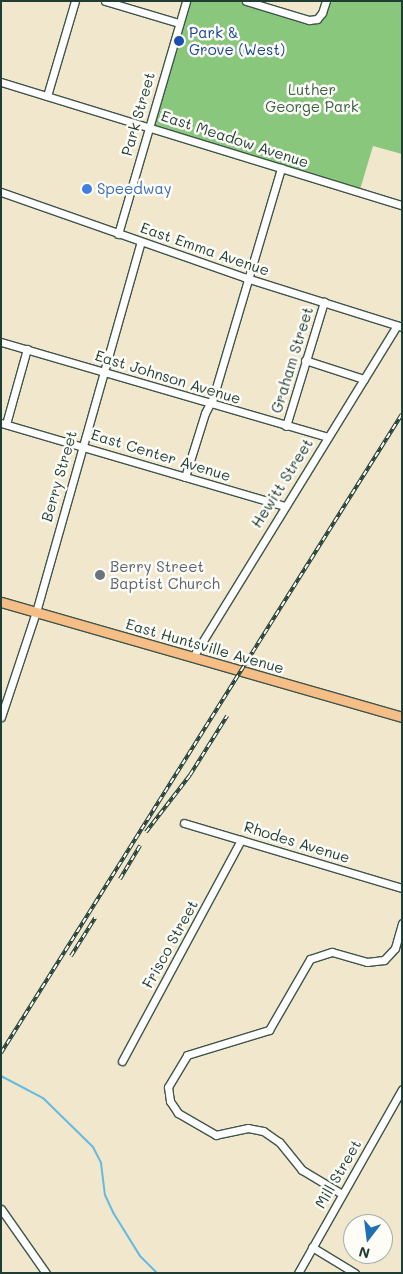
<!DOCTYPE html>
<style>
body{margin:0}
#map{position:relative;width:403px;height:1274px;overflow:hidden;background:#f0e7cd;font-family:Mali,sans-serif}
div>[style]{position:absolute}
.green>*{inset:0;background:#89c77d}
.stream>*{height:2px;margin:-1px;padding:0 1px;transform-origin:1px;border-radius:1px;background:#64bae1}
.roads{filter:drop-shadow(1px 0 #3e564b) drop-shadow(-1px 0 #3e564b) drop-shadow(0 1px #3e564b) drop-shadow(0 -1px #3e564b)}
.minor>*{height:7px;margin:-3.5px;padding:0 3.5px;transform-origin:3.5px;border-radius:3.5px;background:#fff}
.major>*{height:9px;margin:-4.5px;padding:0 4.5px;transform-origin:4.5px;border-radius:4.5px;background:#f6be87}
.rail>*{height:4px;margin-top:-2px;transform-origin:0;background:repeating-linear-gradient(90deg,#fdfcf7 0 5.5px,#1f3d34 0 11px);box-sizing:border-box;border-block:1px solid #1f3d34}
.dots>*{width:14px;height:14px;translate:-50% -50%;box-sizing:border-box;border:2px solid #fdfcf7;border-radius:50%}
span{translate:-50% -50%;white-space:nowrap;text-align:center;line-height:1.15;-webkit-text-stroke:5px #fdfcf7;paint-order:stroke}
.transit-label{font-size:15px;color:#164399}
.left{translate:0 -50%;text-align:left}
.park-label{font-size:15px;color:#3a6046}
.street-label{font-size:15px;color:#1f3d34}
.shop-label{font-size:15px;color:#366cbe}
.worship-label{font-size:15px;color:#5b616d}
.frame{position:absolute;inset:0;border:2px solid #1f3d34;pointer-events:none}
.north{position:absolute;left:343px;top:1214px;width:50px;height:50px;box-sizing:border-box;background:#fdfcf7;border:1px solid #a4b0a9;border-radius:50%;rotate:195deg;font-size:14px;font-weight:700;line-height:20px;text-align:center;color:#1f3d34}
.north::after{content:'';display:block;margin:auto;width:18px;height:22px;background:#1f6fb2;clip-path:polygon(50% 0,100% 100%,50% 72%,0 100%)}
</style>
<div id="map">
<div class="green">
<i style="clip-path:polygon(186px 1px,246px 1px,317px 19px,326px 1px,402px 1px,402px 154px,373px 146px,359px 193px,149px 126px)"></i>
</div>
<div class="stream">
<i style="left:1px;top:1076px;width:47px;rotate:27.6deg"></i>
<i style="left:43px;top:1098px;width:70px;rotate:44.4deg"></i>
<i style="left:93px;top:1147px;width:18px;rotate:63deg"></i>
<i style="left:101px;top:1163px;width:32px;rotate:83deg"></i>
<i style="left:105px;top:1195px;width:21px;rotate:65deg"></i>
<i style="left:114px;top:1214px;width:49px;rotate:58.2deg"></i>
<i style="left:140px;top:1256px;width:24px;rotate:45deg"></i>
</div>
<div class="roads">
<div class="minor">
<i style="left:105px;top:1px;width:77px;rotate:16.6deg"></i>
<i style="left:246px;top:1px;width:66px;rotate:16.8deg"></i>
<i style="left:309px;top:20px;width:8px;rotate:-7deg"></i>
<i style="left:317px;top:19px;width:8px;rotate:-50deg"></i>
<i style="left:322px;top:13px;width:13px;rotate:-72deg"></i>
<i style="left:1px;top:82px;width:419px;rotate:17.1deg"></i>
<i style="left:47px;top:96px;width:99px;rotate:-73.6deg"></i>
<i style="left:1px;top:192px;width:260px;rotate:19.3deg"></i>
<i style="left:246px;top:278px;width:164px;rotate:17.4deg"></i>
<i style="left:118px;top:234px;width:243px;rotate:-73.7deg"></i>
<i style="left:1px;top:342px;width:340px;rotate:16.2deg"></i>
<i style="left:305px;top:360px;width:62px;rotate:17.9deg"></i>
<i style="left:1px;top:423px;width:295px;rotate:16.3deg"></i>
<i style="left:6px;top:424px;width:78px;rotate:-74.4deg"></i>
<i style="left:286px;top:426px;width:130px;rotate:-73deg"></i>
<i style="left:185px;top:477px;width:67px;rotate:-72.6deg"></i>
<i style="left:205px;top:413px;width:17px;rotate:-62deg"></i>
<i style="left:213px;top:398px;width:240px;rotate:-73.5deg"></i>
<i style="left:193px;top:657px;width:389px;rotate:-58.4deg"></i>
<i style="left:1px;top:717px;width:111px;rotate:-71.6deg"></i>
<i style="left:36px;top:612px;width:385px;rotate:-74.2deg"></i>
<i style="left:184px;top:823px;width:227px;rotate:16.6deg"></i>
<i style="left:122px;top:1061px;width:251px;rotate:-61.7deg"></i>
<i style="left:342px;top:1194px;width:47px;rotate:-149deg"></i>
<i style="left:302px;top:1170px;width:36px;rotate:-129deg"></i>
<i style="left:279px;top:1142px;width:19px;rotate:-145deg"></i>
<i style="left:263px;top:1131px;width:15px;rotate:-169deg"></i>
<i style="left:248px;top:1128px;width:33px;rotate:168deg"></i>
<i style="left:216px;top:1135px;width:44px;rotate:-149.9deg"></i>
<i style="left:178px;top:1113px;width:14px;rotate:-124deg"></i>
<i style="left:170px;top:1101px;width:14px;rotate:-98deg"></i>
<i style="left:168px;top:1087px;width:37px;rotate:-59deg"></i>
<i style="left:187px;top:1055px;width:86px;rotate:-17deg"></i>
<i style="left:269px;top:1030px;width:82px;rotate:-60deg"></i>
<i style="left:310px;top:959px;width:23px;rotate:-18deg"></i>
<i style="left:332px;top:952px;width:36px;rotate:16deg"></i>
<i style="left:367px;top:962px;width:17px;rotate:-7deg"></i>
<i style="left:384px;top:960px;width:16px;rotate:-47deg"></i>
<i style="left:395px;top:948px;width:26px;rotate:-74deg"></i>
<i style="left:1px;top:1209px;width:78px;rotate:54.9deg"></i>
<i style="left:312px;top:1247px;width:50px;rotate:31.2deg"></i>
<i style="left:298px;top:1273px;width:211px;rotate:-60.5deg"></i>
</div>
<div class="major">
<i style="left:1px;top:602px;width:417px;rotate:16deg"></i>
</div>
</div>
<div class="rail">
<i style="left:146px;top:832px;width:72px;rotate:-52.3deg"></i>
<i style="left:190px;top:775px;width:70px;rotate:-57.9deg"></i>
<i style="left:120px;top:879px;width:39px;rotate:-59deg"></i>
<i style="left:71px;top:956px;width:45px;rotate:-57.7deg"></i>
<i style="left:1px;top:1053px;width:754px;rotate:-57.89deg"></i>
</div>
<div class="dots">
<i style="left:179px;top:41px;background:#1a4fb4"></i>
<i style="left:87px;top:189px;background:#3f7fe0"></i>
<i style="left:100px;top:575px;background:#6b7280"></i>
</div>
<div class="transit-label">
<span class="left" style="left:189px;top:41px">Park &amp;<br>Grove (West)</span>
</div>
<div class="park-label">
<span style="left:312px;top:98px">Luther<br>George Park</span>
</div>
<div class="street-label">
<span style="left:138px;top:114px;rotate:-74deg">Park Street</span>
<span style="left:235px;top:139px;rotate:18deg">East Meadow Avenue</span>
<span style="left:205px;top:249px;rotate:19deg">East Emma Avenue</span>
<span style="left:292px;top:360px;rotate:-73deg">Graham Street</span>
<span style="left:168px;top:377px;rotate:17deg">East Johnson Avenue</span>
<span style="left:161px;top:455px;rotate:17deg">East Center Avenue</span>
<span style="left:59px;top:476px;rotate:-74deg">Berry Street</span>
<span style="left:282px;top:483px;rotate:-58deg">Hewitt Street</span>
<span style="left:205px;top:646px;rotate:16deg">East Huntsville Avenue</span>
<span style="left:297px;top:842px;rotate:17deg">Rhodes Avenue</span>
<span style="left:170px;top:944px;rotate:-61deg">Frisco Street</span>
<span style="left:338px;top:1174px;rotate:-60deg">Mill Street</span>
</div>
<div class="shop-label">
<span class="left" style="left:97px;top:189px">Speedway</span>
</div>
<div class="worship-label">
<span class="left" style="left:110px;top:575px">Berry Street<br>Baptist Church</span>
</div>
<div class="frame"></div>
<div class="north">N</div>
</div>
